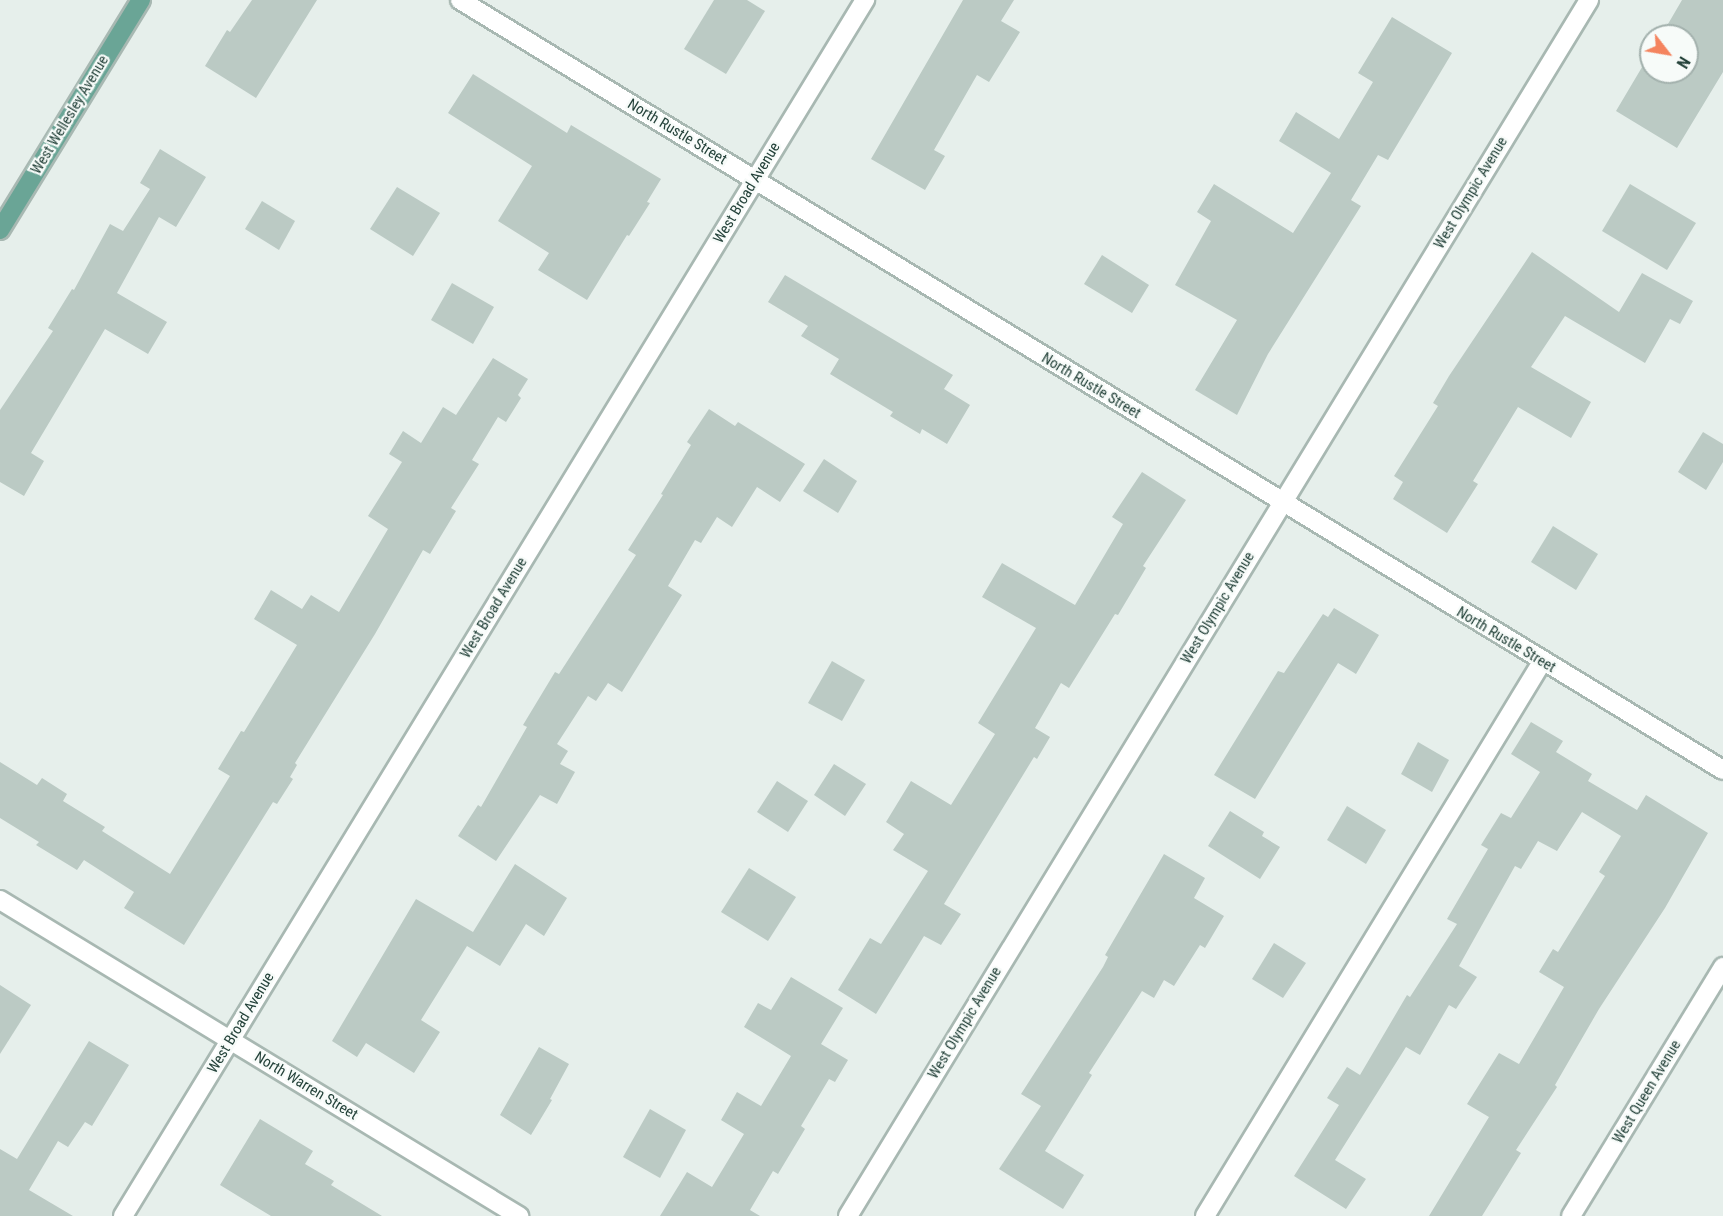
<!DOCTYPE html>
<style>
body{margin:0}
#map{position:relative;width:1723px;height:1216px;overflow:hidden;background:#e6efeb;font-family:"Roboto Condensed",sans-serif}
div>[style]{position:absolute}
.building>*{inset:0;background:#bbcac4}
.roads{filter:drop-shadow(2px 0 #a8b8b2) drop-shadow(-2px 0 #a8b8b2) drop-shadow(0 2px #a8b8b2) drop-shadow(0 -2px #a8b8b2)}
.minor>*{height:18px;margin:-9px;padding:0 9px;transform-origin:9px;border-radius:9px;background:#fff}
.major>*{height:18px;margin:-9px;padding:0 9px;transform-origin:9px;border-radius:9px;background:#6aa596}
span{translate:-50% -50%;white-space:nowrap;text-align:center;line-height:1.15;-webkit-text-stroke:4.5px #f7fbf9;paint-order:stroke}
.street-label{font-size:15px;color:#24423a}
.north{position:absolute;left:1639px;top:24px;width:60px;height:60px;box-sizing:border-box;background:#f7fbf9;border:2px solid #a3b1ad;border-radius:50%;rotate:121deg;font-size:16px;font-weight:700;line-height:24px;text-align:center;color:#24423a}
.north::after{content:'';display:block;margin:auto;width:21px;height:27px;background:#f4845f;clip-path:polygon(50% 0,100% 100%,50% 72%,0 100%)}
</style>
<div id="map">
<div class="building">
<i style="clip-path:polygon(252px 0,317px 0,256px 98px,205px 66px,227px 30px,230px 32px)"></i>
<i style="clip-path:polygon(714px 0,747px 0,765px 11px,726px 74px,684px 49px)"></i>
<i style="clip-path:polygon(963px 0,1014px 0,1001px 21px,1020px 32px,989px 82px,977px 75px,934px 150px,945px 156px,925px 190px,871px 159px)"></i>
<i style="clip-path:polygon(1682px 0,1723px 0,1723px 72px,1677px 148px,1616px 111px,1651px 52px,1651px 72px,1687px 72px,1687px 36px,1661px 36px)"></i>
<i style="clip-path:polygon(1392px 17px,1452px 53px,1388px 160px,1378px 155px,1351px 200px,1361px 206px,1268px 354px,1237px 415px,1195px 390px,1237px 320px,1175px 285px,1211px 221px,1197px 212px,1214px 184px,1293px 233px,1331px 173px,1279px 141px,1296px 112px,1339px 139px,1373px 82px,1358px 73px)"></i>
<i style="clip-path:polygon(473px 74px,567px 133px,571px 125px,661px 179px,647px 202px,650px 203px,629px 236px,627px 235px,587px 300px,538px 270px,549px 253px,498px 221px,532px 166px,448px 113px)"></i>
<i style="clip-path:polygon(160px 149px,206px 177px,176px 227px,159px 217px,117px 293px,167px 322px,148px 354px,105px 329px,31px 453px,44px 461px,24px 496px,0 482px,0 410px,53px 331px,48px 328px,72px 289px,74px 290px,110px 224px,123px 231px,150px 189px,140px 183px)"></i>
<i style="clip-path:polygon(1630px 184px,1696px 223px,1667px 270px,1602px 231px)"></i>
<i style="clip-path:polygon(397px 187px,440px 213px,413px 256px,370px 229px)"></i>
<i style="clip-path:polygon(262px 201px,295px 221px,279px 250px,245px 229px)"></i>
<i style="clip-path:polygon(1532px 252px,1619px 312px,1642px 273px,1693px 301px,1680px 324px,1670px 319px,1645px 363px,1565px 316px,1531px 367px,1591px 402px,1571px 438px,1518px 407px,1473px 481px,1478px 484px,1447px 533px,1393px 499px,1403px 482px,1394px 476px,1438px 406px,1433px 403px,1449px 376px)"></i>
<i style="clip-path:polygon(1102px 255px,1149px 285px,1132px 313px,1084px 284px)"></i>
<i style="clip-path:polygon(785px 275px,953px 375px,944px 389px,970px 405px,947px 444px,922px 429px,920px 434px,890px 416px,893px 412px,830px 374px,839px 359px,801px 336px,808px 326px,768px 302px)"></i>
<i style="clip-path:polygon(452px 283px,494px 307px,473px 344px,431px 320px)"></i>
<i style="clip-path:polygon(493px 358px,528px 379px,518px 395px,521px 398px,506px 422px,498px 417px,472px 460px,479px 464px,451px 508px,456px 511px,430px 554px,423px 550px,375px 634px,295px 763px,297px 765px,290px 777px,293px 779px,277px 804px,273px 802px,184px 945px,124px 908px,134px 892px,84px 860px,77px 870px,36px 845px,39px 842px,0 818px,0 762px,37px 785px,42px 778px,67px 794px,63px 801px,105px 827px,102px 831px,170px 874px,230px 776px,218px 769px,241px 731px,244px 732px,297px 645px,254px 619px,271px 590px,302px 609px,311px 595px,339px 612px,388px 529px,368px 516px,402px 462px,389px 454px,403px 431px,421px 443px,443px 407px,456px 415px)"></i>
<i style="clip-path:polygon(709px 409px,735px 426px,738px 422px,805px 464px,780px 502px,757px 487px,732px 527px,717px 517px,701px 543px,695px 540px,668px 586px,682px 595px,622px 692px,608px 683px,596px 701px,588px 696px,557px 744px,568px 751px,560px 764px,575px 772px,557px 804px,540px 795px,496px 861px,458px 836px,478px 805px,481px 807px,527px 727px,523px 725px,555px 672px,559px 674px,636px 555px,628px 550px,663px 495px,661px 494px,691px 445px,687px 442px)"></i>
<i style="clip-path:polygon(1703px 432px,1723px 444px,1723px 462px,1706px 490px,1678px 472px)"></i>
<i style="clip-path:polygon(824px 459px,857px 481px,838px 513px,803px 491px)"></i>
<i style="clip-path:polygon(1142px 472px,1186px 500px,1143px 566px,1146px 568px,1118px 615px,1115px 614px,1069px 688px,1061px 683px,1035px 728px,1050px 737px,1037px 759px,1034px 757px,944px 904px,961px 914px,941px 945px,924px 936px,876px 1014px,838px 990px,870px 938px,881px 944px,928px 871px,893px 850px,904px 834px,886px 822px,911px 781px,951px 805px,995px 734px,978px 723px,1036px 628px,982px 597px,1002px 563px,1075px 605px,1123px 524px,1112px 517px)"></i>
<i style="clip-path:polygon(1553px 526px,1598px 554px,1576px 590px,1531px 562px)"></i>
<i style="clip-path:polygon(1334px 608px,1379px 635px,1356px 674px,1338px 663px,1255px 799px,1214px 775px,1278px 671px,1284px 673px,1323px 614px,1328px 617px)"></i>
<i style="clip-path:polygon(832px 661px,865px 680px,842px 721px,808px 703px)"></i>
<i style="clip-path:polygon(1531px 722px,1563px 741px,1556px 752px,1592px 774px,1588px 781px,1637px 810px,1646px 795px,1708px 833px,1665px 908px,1599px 1009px,1555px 1085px,1557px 1087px,1516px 1150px,1521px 1153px,1482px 1216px,1429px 1216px,1489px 1117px,1467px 1104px,1499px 1053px,1519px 1064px,1564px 987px,1539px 972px,1553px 949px,1558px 952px,1605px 876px,1599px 872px,1621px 836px,1582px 812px,1557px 851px,1538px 841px,1521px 869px,1515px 866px,1459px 966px,1477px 977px,1456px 1009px,1449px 1005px,1420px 1055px,1406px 1047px,1335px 1160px,1366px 1179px,1346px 1209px,1294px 1176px,1339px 1105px,1327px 1098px,1347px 1067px,1360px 1075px,1407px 995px,1410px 997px,1457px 924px,1447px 919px,1488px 849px,1481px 845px,1501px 813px,1511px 818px,1540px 772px,1511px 754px)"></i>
<i style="clip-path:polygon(1418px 742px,1449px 760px,1432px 792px,1401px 774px)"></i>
<i style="clip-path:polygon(834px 764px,866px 784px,845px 816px,814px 795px)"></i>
<i style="clip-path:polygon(777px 781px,808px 801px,788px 832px,757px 812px)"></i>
<i style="clip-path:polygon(1347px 806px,1386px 830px,1366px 864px,1327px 840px)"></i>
<i style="clip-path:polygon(1230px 811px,1264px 832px,1262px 836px,1280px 847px,1260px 879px,1208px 846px)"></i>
<i style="clip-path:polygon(1164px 854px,1205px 878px,1194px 898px,1224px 916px,1205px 948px,1200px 945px,1174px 986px,1164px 980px,1154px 998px,1142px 991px,1089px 1073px,1092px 1075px,1045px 1151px,1084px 1175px,1063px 1209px,999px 1169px,1041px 1106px,1021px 1094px,1103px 967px,1108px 957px,1105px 955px)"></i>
<i style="clip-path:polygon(515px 864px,567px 898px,544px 936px,526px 924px,500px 966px,467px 946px,421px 1020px,440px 1032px,414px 1073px,366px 1043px,357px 1057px,332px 1041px,416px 899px,473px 932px)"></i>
<i style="clip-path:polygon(749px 868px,796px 897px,768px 941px,721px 912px)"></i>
<i style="clip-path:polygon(1274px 943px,1306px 963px,1283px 998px,1252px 979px)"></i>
<i style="clip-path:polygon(791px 977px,843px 1008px,821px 1044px,848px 1060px,835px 1082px,829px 1079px,801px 1126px,805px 1129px,778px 1174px,773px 1171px,750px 1210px,760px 1216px,660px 1216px,687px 1172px,712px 1187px,744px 1134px,721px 1120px,737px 1092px,761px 1106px,791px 1056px,744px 1027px,758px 1003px,771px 1010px)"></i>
<i style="clip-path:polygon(0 985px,31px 1005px,0 1054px)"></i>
<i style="clip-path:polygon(89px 1041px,129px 1065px,92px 1126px,85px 1122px,68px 1147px,58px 1141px,29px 1190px,73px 1216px,0 1216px,0 1149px,17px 1159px)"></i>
<i style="clip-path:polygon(539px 1047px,569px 1064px,550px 1099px,552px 1100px,531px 1135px,500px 1115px)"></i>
<i style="clip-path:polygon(650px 1109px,686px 1130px,660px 1178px,623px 1157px)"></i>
<i style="clip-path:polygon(260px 1119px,313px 1151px,305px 1164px,334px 1181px,331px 1185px,382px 1216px,271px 1216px,220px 1185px)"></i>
</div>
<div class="roads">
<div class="minor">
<i style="left:460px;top:0;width:1479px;rotate:31.37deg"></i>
<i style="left:0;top:900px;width:608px;rotate:31.34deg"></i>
<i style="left:123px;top:1216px;width:1425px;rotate:-58.61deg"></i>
<i style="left:848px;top:1216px;width:1424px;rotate:-58.64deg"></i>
<i style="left:1205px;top:1216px;width:648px;rotate:-58.69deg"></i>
<i style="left:1571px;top:1216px;width:292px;rotate:-58.6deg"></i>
</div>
<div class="major">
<i style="left:0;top:230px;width:270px;rotate:-58.5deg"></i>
</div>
</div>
<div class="street-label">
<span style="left:70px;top:115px;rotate:-59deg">West Wellesley Avenue</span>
<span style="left:677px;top:132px;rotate:31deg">North Rustle Street</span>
<span style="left:747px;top:193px;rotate:-59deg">West Broad Avenue</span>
<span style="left:1471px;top:193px;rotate:-59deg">West Olympic Avenue</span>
<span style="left:1091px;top:386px;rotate:31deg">North Rustle Street</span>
<span style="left:494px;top:608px;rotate:-59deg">West Broad Avenue</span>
<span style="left:1218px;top:608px;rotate:-59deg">West Olympic Avenue</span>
<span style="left:1506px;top:640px;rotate:31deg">North Rustle Street</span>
<span style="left:241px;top:1023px;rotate:-59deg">West Broad Avenue</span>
<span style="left:965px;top:1023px;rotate:-59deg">West Olympic Avenue</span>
<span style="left:306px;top:1086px;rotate:31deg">North Warren Street</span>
<span style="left:1647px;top:1092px;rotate:-59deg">West Queen Avenue</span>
</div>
<div class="north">N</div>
</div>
